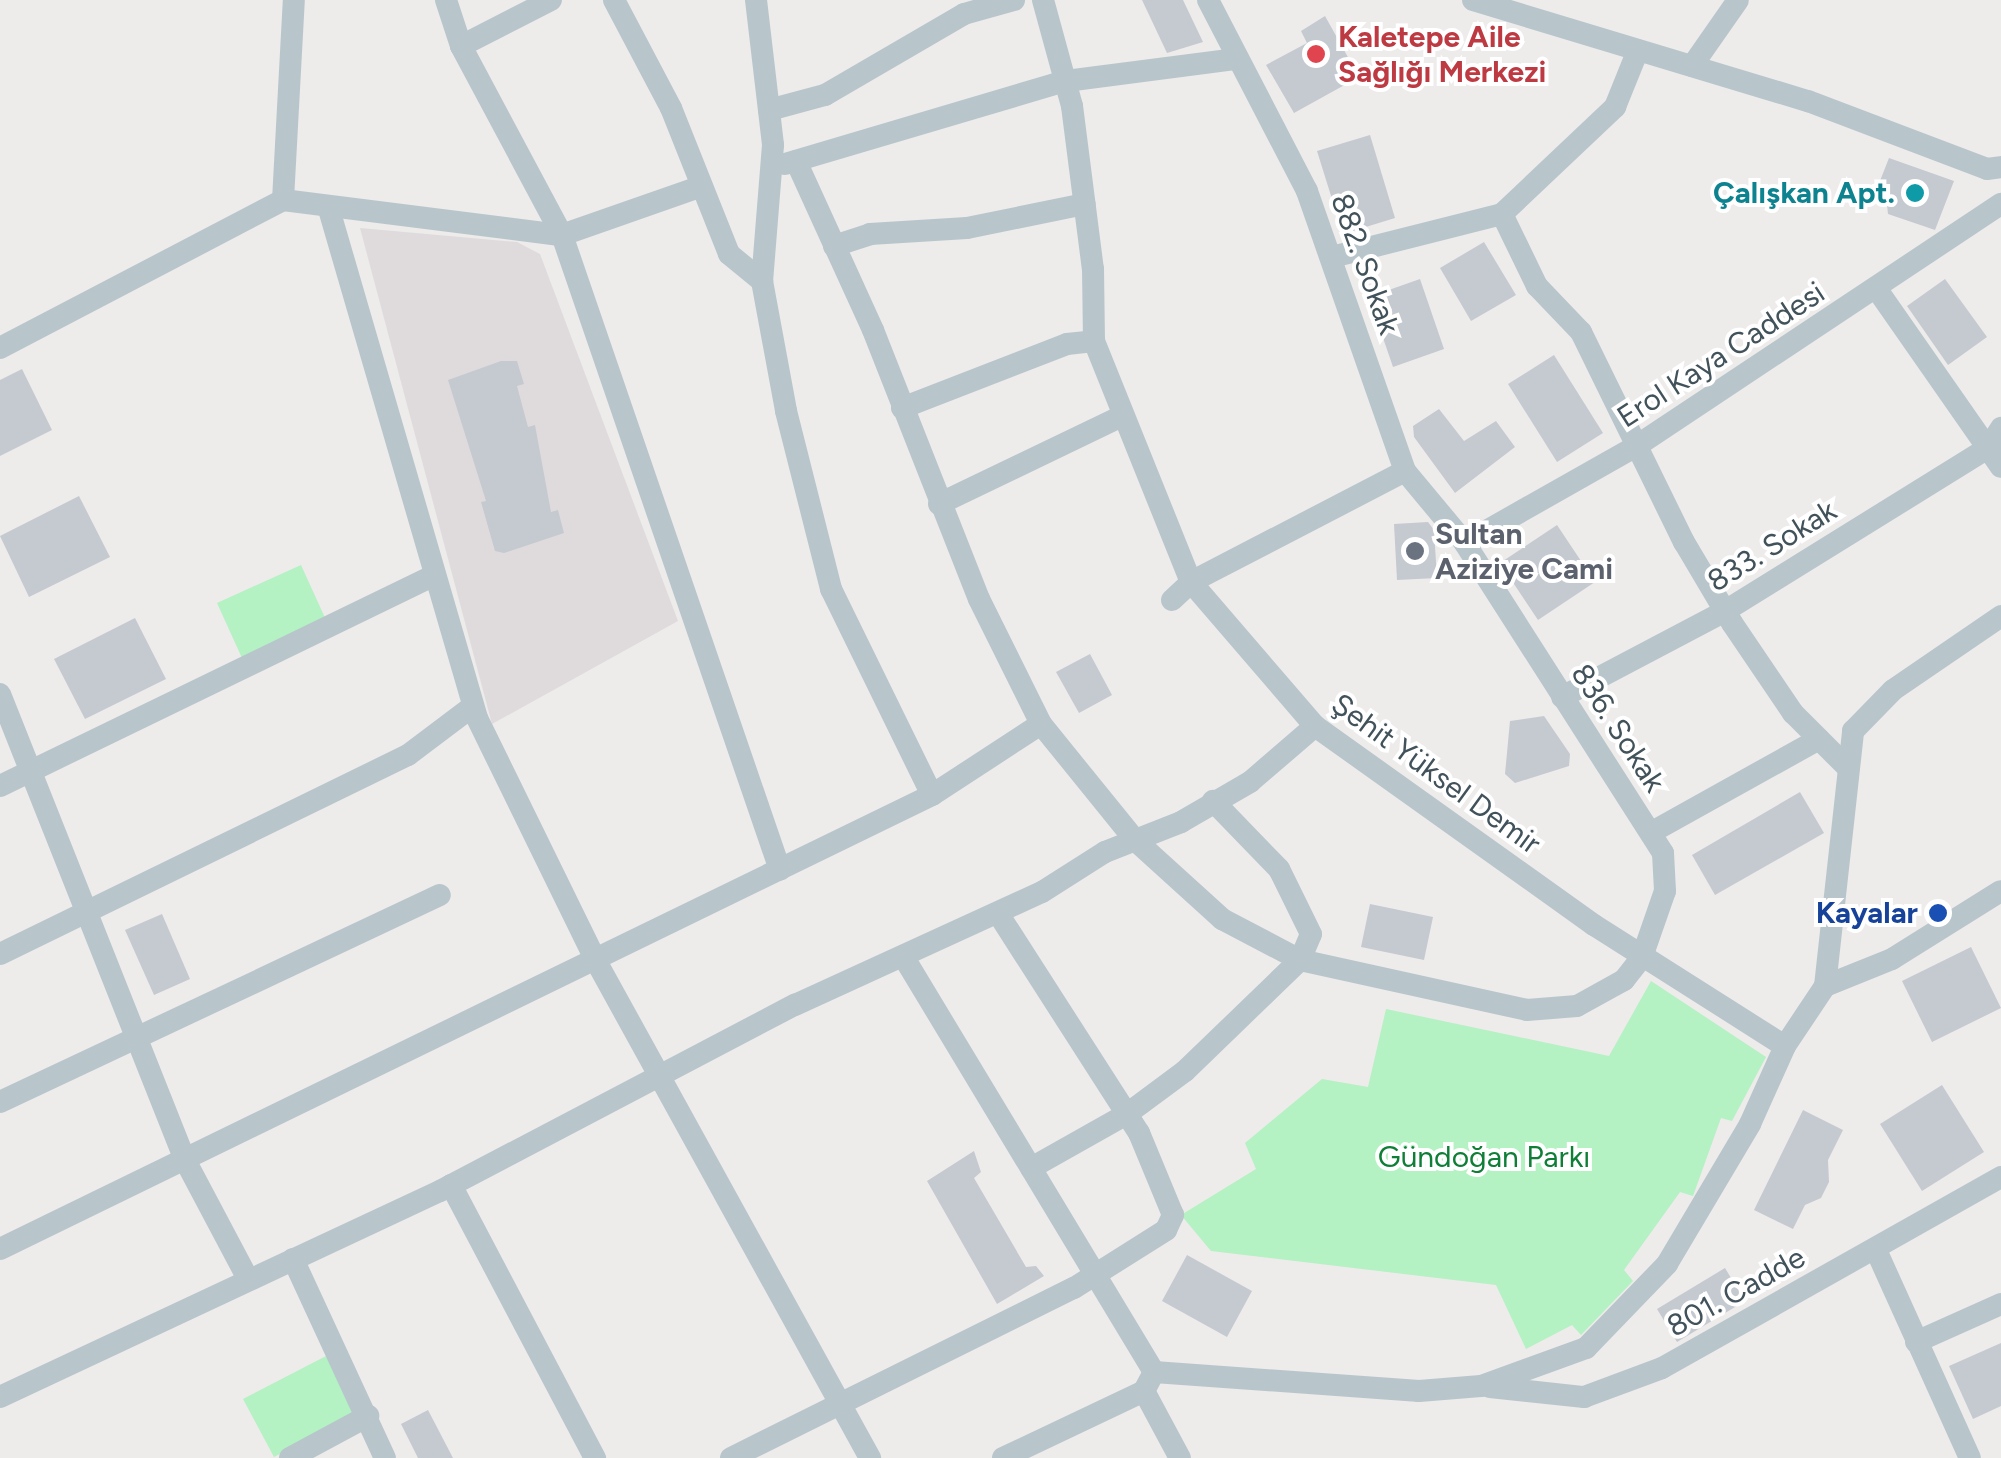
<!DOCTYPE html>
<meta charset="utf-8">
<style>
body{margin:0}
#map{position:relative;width:2001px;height:1458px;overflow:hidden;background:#eeebeb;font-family:Figtree,sans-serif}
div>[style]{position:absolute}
.education>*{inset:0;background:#dfdbdd}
.green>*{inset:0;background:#b4f1c3}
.building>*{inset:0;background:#c4cacf}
.minor>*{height:22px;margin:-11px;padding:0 11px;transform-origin:11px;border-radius:11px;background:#b8c6cc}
.dots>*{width:28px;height:28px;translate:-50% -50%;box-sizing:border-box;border:5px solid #fff;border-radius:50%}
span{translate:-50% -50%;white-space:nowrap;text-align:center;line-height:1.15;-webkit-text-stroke:8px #fff;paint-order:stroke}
.health-label{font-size:30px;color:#be3a42;font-weight:700}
.left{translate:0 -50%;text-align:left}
.culture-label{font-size:30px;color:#0d838f;font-weight:700}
.right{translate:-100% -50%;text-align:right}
.street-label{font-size:30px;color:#42525a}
.worship-label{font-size:30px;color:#5b616d;font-weight:700}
.transit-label{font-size:30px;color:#164399;font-weight:700}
.park-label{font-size:30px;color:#0f7f38}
</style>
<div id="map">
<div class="education">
<i style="clip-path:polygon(360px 228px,517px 242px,540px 254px,678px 621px,492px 724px)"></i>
</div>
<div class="green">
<i style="clip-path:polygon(301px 565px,326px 620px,242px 658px,217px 603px)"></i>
<i style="clip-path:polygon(1651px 981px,1766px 1057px,1732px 1121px,1721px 1118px,1693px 1196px,1680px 1192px,1624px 1270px,1633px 1281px,1581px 1335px,1572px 1325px,1526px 1349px,1496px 1285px,1211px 1251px,1181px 1215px,1256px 1169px,1245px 1143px,1322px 1079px,1368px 1087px,1386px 1009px,1609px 1056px)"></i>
<i style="clip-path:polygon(328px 1355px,358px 1412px,274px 1457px,243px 1399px)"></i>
</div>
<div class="building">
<i style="clip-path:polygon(1142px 0,1183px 0,1203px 42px,1167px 53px)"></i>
<i style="clip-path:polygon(1325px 16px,1359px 77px,1294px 113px,1266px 65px,1307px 43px,1301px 31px)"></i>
<i style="clip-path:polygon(1370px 135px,1395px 218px,1343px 234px,1317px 151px)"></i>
<i style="clip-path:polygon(1889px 158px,1954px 181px,1935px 230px,1888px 214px,1886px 195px,1876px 191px)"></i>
<i style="clip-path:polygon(1484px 242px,1516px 295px,1471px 321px,1440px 268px)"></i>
<i style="clip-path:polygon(1420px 279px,1444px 349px,1393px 367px,1369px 297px)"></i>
<i style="clip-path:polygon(1945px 279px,1987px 337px,1948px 365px,1907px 306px)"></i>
<i style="clip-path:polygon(1554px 355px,1603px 433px,1557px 462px,1508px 384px)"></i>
<i style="clip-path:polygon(501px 361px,517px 361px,524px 384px,517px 386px,528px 427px,535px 425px,551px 512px,558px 510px,564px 533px,504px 553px,495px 551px,481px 502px,486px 501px,448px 380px)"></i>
<i style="clip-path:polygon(22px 369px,52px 430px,0 456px,0 380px)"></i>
<i style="clip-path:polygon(1439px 409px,1464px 441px,1496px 421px,1515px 447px,1455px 493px,1414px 437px,1413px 426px)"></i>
<i style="clip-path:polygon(79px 496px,110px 557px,29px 597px,0 536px)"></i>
<i style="clip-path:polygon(1428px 522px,1434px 530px,1437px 578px,1397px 580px,1394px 524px)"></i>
<i style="clip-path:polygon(1557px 525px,1595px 582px,1538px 620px,1500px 563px)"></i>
<i style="clip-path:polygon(135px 618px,166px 679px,85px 719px,54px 659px)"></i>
<i style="clip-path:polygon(1090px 654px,1112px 695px,1079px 713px,1056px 672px)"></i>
<i style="clip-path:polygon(1544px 716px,1570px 754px,1569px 766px,1515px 783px,1505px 774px,1510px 721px)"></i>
<i style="clip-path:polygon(1800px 792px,1824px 833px,1715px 895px,1692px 855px)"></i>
<i style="clip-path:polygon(1370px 904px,1433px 917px,1424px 960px,1361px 947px)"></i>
<i style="clip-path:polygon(162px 914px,190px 979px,154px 995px,125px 930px)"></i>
<i style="clip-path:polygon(1971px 947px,2001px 1008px,1932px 1042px,1902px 981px)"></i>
<i style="clip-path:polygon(1942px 1085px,1984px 1152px,1922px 1191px,1880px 1124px)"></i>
<i style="clip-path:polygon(1803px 1110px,1843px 1130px,1828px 1160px,1829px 1182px,1821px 1198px,1805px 1205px,1793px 1229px,1754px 1210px)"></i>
<i style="clip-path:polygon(974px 1151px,981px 1172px,974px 1178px,1026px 1267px,1036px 1266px,1044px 1276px,997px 1304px,927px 1181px)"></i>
<i style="clip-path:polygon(1187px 1255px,1252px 1291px,1227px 1337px,1162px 1301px)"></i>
<i style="clip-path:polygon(1725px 1268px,1745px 1301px,1677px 1342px,1657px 1309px)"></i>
<i style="clip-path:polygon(2001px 1343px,2001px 1406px,1973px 1419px,1949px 1366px)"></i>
<i style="clip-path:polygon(428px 1410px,453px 1458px,418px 1458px,401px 1424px)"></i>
</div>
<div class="minor">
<i style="left:446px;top:0;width:48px;rotate:71.9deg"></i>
<i style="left:461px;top:46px;width:214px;rotate:61.9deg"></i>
<i style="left:562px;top:235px;width:671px;rotate:71.05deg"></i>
<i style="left:614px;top:0;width:122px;rotate:62.2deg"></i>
<i style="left:671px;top:108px;width:157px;rotate:68.3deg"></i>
<i style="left:729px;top:254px;width:43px;rotate:39.3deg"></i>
<i style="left:756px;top:0;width:146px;rotate:83.3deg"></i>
<i style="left:773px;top:145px;width:136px;rotate:94.6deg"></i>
<i style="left:762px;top:281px;width:132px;rotate:79.5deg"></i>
<i style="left:786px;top:411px;width:184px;rotate:75.8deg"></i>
<i style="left:831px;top:589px;width:229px;rotate:63.9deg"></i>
<i style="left:1043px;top:0;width:110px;rotate:74.7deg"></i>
<i style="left:1072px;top:106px;width:164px;rotate:82.7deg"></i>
<i style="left:1093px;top:269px;width:72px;rotate:89.2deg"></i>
<i style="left:1094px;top:341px;width:260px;rotate:68.1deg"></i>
<i style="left:1191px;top:582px;width:190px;rotate:49.3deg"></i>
<i style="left:1315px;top:726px;width:343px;rotate:35.5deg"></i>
<i style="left:1594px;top:925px;width:226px;rotate:32.4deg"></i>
<i style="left:1473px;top:0;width:350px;rotate:16.8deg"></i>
<i style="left:1808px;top:101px;width:191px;rotate:20.8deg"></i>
<i style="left:1987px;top:169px;width:14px;rotate:-8deg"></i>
<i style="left:461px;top:46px;width:101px;rotate:-27.1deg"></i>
<i style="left:1692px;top:66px;width:80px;rotate:-55.1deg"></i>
<i style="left:769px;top:110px;width:58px;rotate:-15deg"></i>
<i style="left:825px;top:95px;width:161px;rotate:-30.2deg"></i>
<i style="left:964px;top:14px;width:52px;rotate:-15.6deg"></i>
<i style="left:796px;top:161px;width:186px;rotate:65.5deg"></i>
<i style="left:873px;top:330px;width:289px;rotate:68.5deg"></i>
<i style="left:979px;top:599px;width:140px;rotate:63.6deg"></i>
<i style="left:1041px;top:724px;width:149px;rotate:51deg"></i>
<i style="left:1135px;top:840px;width:118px;rotate:42.2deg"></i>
<i style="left:1222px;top:919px;width:88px;rotate:27.7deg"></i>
<i style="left:1300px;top:960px;width:232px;rotate:12.4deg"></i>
<i style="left:1527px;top:1010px;width:50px;rotate:-4.6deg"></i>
<i style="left:1577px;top:1006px;width:54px;rotate:-29deg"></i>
<i style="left:1624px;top:980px;width:29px;rotate:-52deg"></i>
<i style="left:1642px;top:957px;width:70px;rotate:-70.8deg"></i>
<i style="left:1665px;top:891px;width:38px;rotate:-93deg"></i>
<i style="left:1663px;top:853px;width:368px;rotate:-122.6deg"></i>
<i style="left:1465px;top:543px;width:94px;rotate:-129.8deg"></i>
<i style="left:1405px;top:471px;width:297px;rotate:-109.3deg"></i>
<i style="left:1307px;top:191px;width:215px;rotate:-117.4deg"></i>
<i style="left:785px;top:164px;width:293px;rotate:-16.5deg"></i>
<i style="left:1066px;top:81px;width:170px;rotate:-7.4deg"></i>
<i style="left:283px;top:200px;width:200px;rotate:-86.9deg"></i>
<i style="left:328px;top:206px;width:533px;rotate:73.77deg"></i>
<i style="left:477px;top:718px;width:271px;rotate:63.9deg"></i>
<i style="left:596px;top:961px;width:568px;rotate:61.13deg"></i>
<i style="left:1502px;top:214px;width:80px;rotate:64.1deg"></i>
<i style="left:1537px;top:286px;width:64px;rotate:46.3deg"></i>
<i style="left:1581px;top:332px;width:234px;rotate:63.9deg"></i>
<i style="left:1684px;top:542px;width:94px;rotate:59.3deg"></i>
<i style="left:1732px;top:623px;width:109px;rotate:55.9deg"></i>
<i style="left:1793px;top:713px;width:75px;rotate:45deg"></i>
<i style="left:834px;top:246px;width:38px;rotate:-18deg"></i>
<i style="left:870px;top:234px;width:97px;rotate:-3.5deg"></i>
<i style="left:967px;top:228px;width:120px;rotate:-11.5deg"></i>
<i style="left:1332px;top:257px;width:175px;rotate:-14.2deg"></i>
<i style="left:1502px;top:214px;width:156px;rotate:-43.4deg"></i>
<i style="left:1615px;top:107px;width:61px;rotate:-68deg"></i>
<i style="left:1876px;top:288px;width:218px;rotate:55.1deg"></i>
<i style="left:0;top:348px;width:319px;rotate:-27.6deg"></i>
<i style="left:283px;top:200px;width:281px;rotate:7.2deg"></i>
<i style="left:562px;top:235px;width:148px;rotate:-19.3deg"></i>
<i style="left:902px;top:408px;width:177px;rotate:-21.2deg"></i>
<i style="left:1067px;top:344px;width:27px;rotate:-6deg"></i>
<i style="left:939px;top:504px;width:201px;rotate:-25.7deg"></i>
<i style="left:1465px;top:543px;width:199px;rotate:-29.5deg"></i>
<i style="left:1638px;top:445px;width:436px;rotate:-33.6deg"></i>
<i style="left:1172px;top:600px;width:26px;rotate:-43deg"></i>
<i style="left:1191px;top:582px;width:241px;rotate:-27.4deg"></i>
<i style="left:0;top:694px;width:501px;rotate:68.35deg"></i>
<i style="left:185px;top:1160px;width:135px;rotate:62.1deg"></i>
<i style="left:1562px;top:697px;width:184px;rotate:-27.8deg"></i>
<i style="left:1725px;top:611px;width:309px;rotate:-31.8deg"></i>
<i style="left:1988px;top:448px;width:24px;rotate:-57deg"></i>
<i style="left:0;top:786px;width:483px;rotate:-25.9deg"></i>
<i style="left:1652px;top:832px;width:191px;rotate:-29.1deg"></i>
<i style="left:0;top:954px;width:454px;rotate:-26deg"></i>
<i style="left:408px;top:755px;width:81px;rotate:-37deg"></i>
<i style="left:903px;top:956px;width:486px;rotate:58.9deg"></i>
<i style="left:1825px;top:986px;width:257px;rotate:-83.7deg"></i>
<i style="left:1853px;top:731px;width:57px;rotate:-45.7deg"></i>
<i style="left:1893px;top:690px;width:131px;rotate:-34.4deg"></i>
<i style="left:0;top:1102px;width:486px;rotate:-25.2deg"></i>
<i style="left:1031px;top:1168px;width:110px;rotate:-29.4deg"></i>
<i style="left:1127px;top:1114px;width:72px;rotate:-36.6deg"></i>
<i style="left:1185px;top:1071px;width:160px;rotate:-44deg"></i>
<i style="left:1300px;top:960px;width:28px;rotate:-67deg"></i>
<i style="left:1311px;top:934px;width:72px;rotate:-116.2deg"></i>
<i style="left:1279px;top:869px;width:95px;rotate:-134.1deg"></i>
<i style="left:451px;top:1185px;width:309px;rotate:62.2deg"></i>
<i style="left:0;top:1249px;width:1037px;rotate:-25.97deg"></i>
<i style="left:932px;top:795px;width:130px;rotate:-33.1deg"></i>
<i style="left:1876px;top:1250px;width:228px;rotate:65.7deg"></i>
<i style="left:293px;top:1259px;width:219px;rotate:65.2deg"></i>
<i style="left:1916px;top:1342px;width:93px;rotate:-24.1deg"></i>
<i style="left:1154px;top:1372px;width:266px;rotate:4.1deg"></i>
<i style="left:1419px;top:1391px;width:62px;rotate:-4.6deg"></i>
<i style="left:1481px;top:1386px;width:112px;rotate:-19.9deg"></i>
<i style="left:1586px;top:1348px;width:117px;rotate:-46deg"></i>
<i style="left:1667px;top:1264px;width:163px;rotate:-59.3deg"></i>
<i style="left:1750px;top:1124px;width:85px;rotate:-65.8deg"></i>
<i style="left:1785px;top:1046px;width:72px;rotate:-56.3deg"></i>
<i style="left:1825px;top:986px;width:72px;rotate:-21.9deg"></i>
<i style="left:1892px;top:959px;width:128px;rotate:-32deg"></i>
<i style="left:1490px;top:1387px;width:95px;rotate:6.1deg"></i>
<i style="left:1584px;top:1397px;width:83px;rotate:-20.4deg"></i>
<i style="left:1662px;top:1368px;width:389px;rotate:-29.4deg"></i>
<i style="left:1144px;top:1391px;width:76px;rotate:61.8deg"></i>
<i style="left:0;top:1397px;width:486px;rotate:-25.1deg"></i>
<i style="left:440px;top:1191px;width:401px;rotate:-27.7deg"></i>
<i style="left:795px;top:1005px;width:272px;rotate:-24.6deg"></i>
<i style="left:1042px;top:892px;width:75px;rotate:-32.4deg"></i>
<i style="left:1105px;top:852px;width:82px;rotate:-21.5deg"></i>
<i style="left:1181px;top:822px;width:80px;rotate:-30.1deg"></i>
<i style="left:1250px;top:782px;width:86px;rotate:-40.7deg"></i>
<i style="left:290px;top:1458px;width:89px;rotate:-28.3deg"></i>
<i style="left:731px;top:1458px;width:383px;rotate:-26.4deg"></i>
<i style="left:1074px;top:1288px;width:109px;rotate:-32.2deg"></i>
<i style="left:1166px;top:1230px;width:17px;rotate:-65deg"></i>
<i style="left:1173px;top:1215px;width:89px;rotate:-112.5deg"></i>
<i style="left:1139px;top:1133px;width:261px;rotate:-122.7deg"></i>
<i style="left:1003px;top:1458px;width:156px;rotate:-25.4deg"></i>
<i style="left:1144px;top:1391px;width:21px;rotate:-62deg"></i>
</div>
<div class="dots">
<i style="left:1316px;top:54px;background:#e0444e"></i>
<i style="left:1915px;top:193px;background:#0f9aa8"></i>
<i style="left:1415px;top:551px;background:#6b7280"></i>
<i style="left:1938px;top:913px;background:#1a4fb4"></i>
</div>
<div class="health-label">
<span class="left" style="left:1338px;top:54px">Kaletepe Aile<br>Sağlığı Merkezi</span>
</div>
<div class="culture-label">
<span class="right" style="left:1895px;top:193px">Çalışkan Apt.</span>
</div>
<div class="street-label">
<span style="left:1365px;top:264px;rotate:70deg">882. Sokak</span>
<span style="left:1721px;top:355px;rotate:-33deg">Erol Kaya Caddesi</span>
<span style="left:1772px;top:546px;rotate:-32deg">833. Sokak</span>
<span style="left:1618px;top:728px;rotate:57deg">836. Sokak</span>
<span style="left:1436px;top:774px;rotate:36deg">Şehit Yüksel Demir</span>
<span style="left:1736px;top:1292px;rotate:-29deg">801. Cadde</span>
</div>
<div class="worship-label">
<span class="left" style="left:1435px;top:551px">Sultan<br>Aziziye Cami</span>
</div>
<div class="transit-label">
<span class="right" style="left:1918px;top:913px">Kayalar</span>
</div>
<div class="park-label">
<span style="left:1484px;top:1157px">Gündoğan Parkı</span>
</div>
</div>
